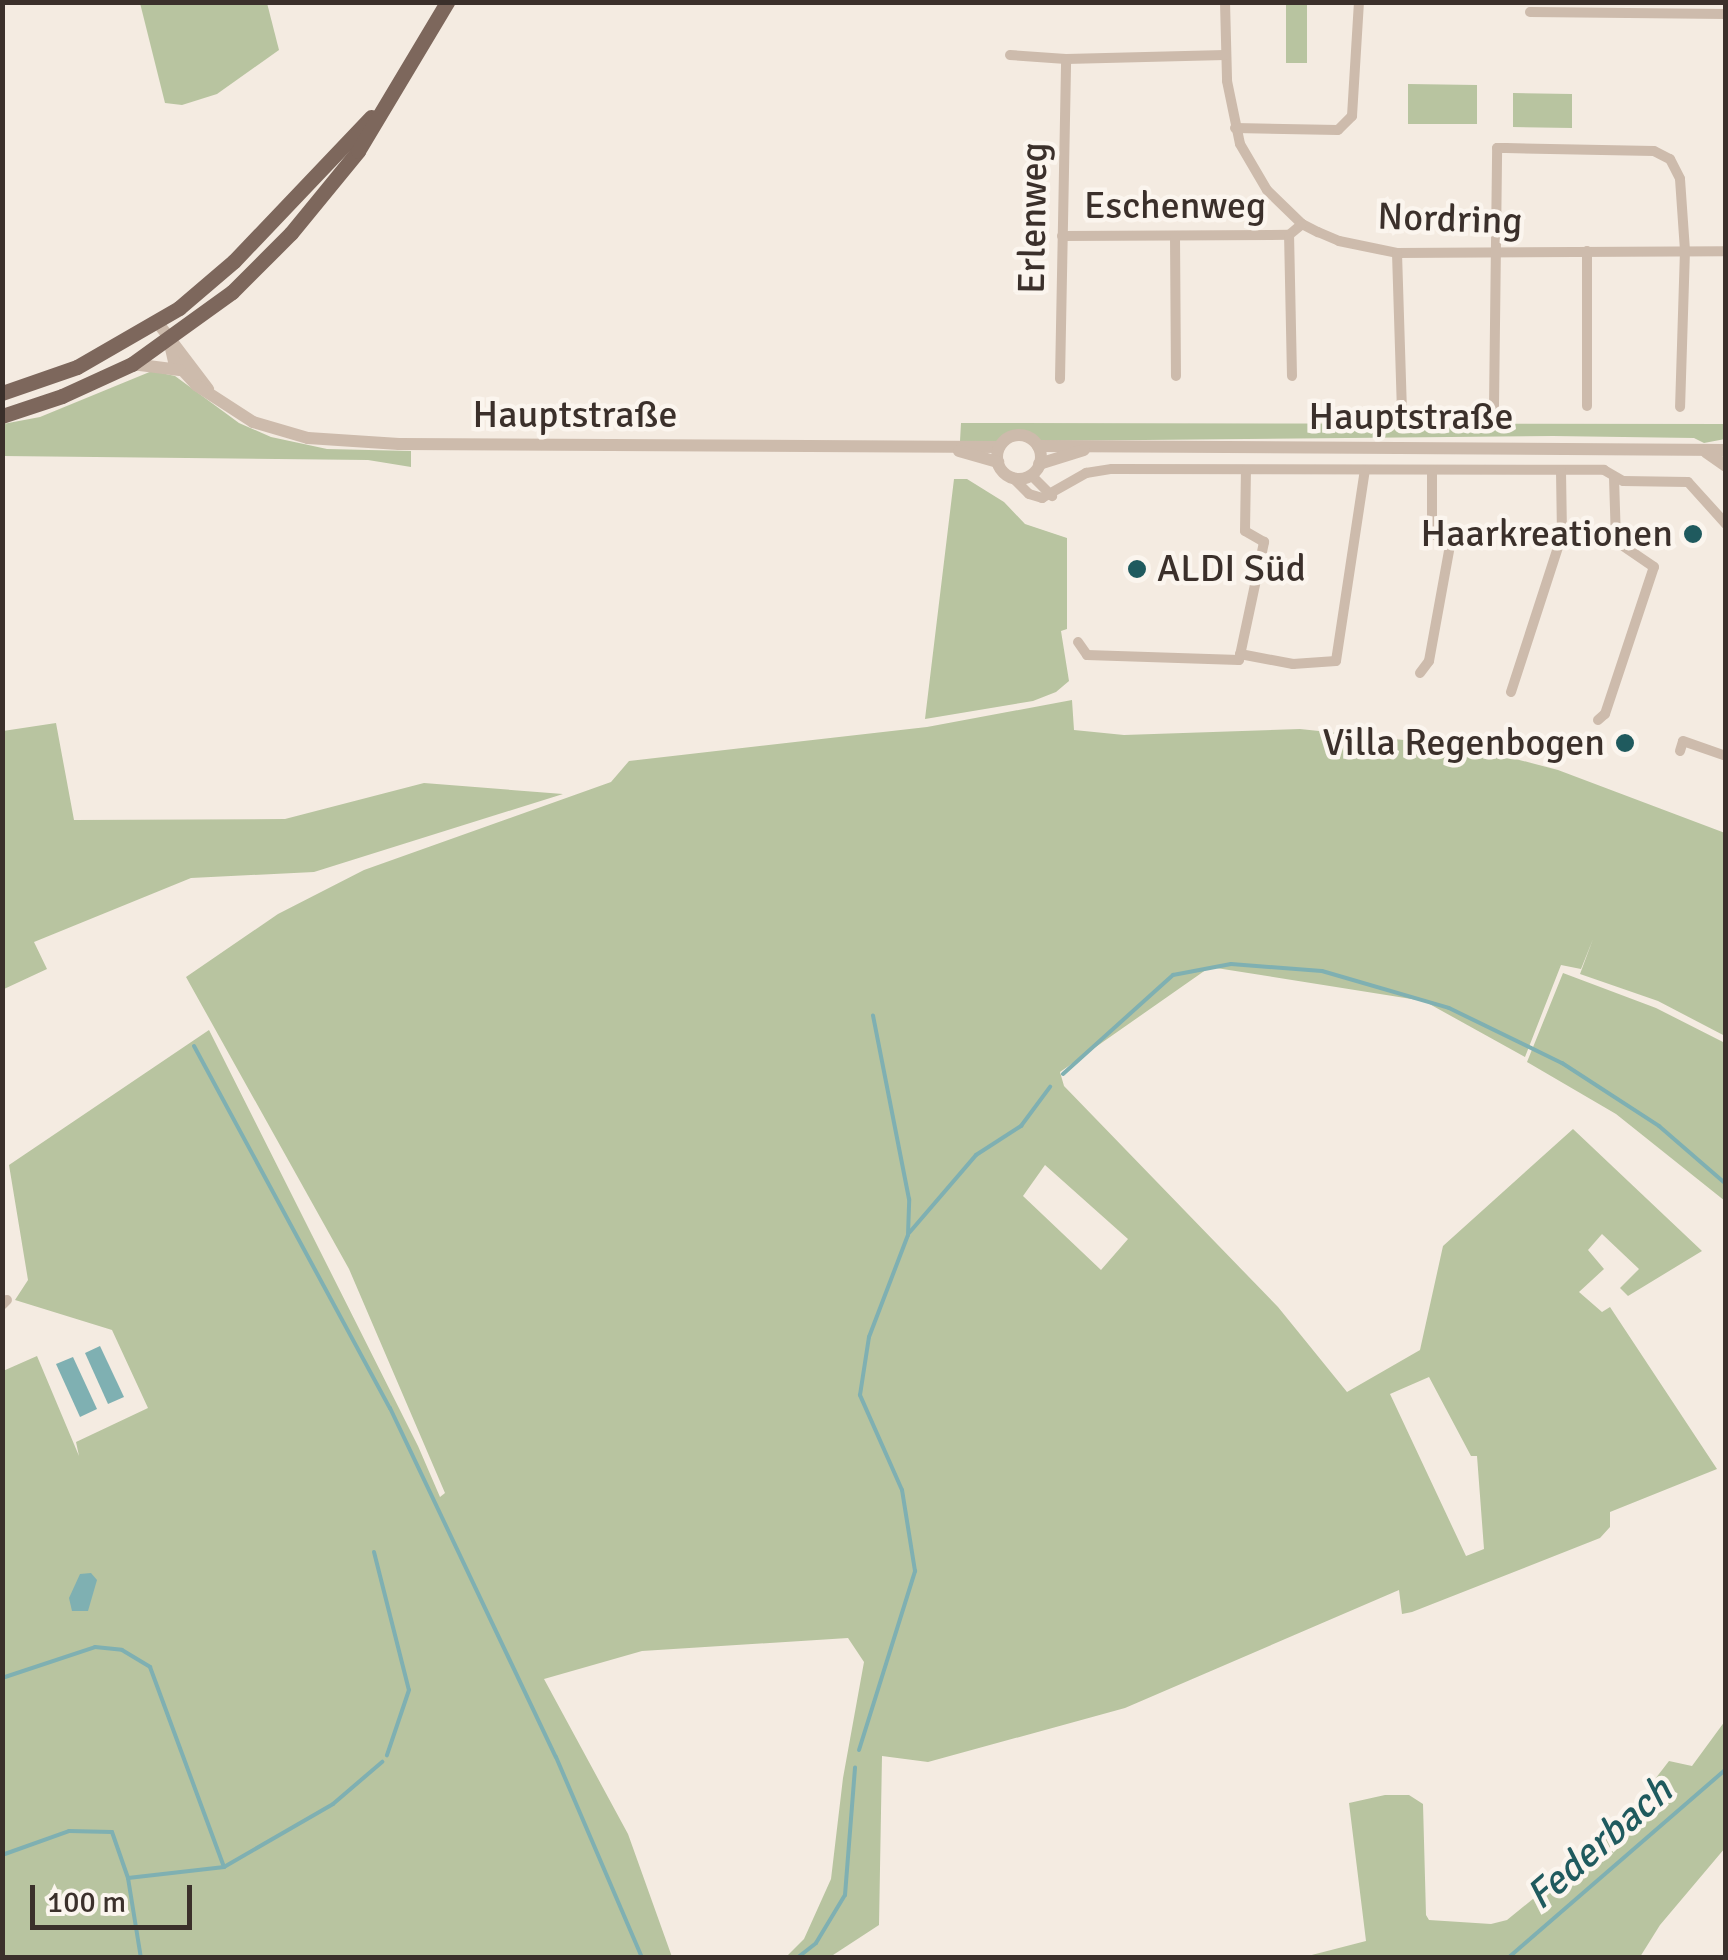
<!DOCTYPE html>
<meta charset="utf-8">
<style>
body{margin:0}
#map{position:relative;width:1728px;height:1960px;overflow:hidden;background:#f4ebe1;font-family:Signika,sans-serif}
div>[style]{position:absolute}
.green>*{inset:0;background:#b8c4a0}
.water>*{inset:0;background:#7fb0b2}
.stream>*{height:4px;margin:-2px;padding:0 2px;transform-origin:2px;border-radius:2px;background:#7fb0b2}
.minor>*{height:10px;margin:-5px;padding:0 5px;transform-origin:5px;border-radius:5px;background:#cdbbac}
.tertiary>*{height:12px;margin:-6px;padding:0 6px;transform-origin:6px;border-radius:6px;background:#cdbbac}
.tertiary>.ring{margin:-6px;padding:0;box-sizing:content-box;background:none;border:12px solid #cdbbac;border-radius:50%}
.primary>*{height:15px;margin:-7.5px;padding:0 7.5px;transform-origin:7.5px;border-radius:7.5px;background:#7d675c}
.dots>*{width:28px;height:28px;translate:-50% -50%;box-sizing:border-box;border:5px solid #fbf5ee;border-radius:50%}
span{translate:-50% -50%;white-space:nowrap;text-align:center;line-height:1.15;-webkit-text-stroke:9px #fbf5ee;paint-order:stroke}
.street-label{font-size:38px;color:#3b302b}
.poi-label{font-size:38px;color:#3b302b}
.right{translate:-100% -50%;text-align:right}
.left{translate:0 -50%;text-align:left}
.water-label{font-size:40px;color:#1f5a5e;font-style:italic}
.frame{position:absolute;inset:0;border:5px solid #3b302b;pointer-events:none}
.scale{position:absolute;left:30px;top:1885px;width:162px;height:45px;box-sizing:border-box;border:5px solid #3b302b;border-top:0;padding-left:12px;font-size:30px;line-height:35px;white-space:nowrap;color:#3b302b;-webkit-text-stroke:8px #fbf5ee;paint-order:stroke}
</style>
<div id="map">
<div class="green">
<i style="clip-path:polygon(140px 3px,267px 3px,279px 50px,217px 94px,182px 105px,165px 103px)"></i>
<i style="clip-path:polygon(1286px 4px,1307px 5px,1307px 63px,1286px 63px)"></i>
<i style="clip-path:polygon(1408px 84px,1477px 85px,1477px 124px,1408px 124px)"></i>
<i style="clip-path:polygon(1513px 93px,1572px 94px,1572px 128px,1513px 127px)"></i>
<i style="clip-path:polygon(152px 371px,175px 376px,239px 423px,271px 437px,327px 449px,411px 451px,411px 467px,368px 460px,3px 456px,3px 424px,40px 417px)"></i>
<i style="clip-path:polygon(961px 423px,1726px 424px,1725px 439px,1704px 443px,1694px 438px,1553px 436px,1041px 441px,1016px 432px,995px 443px,960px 441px)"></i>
<i style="clip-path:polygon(954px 479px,967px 479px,1004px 502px,1025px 524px,1067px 538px,1067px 629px,1061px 631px,1069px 681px,1056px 692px,1033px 701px,925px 719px)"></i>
<i style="clip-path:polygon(evenodd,1072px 700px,1074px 730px,1124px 735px,1300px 729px,1470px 747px,1558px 770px,1725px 833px,1725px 1036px,1658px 1001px,1580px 974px,1593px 939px,1581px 969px,1561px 965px,1525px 1057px,1424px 1001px,1210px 967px,1060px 1072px,1064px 1086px,1278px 1307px,1347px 1392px,1420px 1350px,1443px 1246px,1573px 1129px,1702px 1251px,1628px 1296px,1620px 1288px,1639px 1269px,1602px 1234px,1588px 1250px,1604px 1269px,1579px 1292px,1602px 1312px,1610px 1307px,1717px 1469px,1610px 1512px,1610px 1527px,1600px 1538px,1412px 1612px,1402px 1614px,1399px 1590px,1125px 1708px,928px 1762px,882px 1756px,879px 1925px,830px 1957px,786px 1957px,804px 1939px,831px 1879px,843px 1778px,864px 1662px,848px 1638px,642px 1651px,544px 1679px,628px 1834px,672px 1957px,3px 1957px,3px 1371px,37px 1356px,79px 1456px,76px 1442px,148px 1408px,112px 1330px,15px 1300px,28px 1280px,9px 1165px,209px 1030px,418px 1446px,440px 1497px,445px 1493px,349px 1269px,186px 977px,278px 914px,364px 870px,611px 782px,629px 761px,927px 727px,1072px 700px,1045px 1165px,1128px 1239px,1101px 1270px,1023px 1196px,1045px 1165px,1072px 700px,1429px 1377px,1471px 1456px,1477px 1456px,1484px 1549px,1466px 1556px,1390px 1394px,1429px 1377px)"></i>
<i style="clip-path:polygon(56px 723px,74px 820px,285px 819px,424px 783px,563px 794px,314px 872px,191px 878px,34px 942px,47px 969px,4px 989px,3px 731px)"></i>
<i style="clip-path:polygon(1563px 973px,1656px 1008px,1725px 1043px,1725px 1201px,1616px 1114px,1527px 1062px)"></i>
<i style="clip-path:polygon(1725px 1721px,1725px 1848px,1660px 1925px,1640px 1957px,1304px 1957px,1366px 1941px,1349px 1803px,1385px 1795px,1409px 1795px,1423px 1804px,1426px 1915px,1429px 1920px,1491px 1924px,1507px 1920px,1577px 1863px,1625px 1818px,1669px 1761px,1692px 1766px)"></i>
</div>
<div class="water">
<i style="clip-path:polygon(100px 1346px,124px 1397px,108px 1404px,85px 1353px)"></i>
<i style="clip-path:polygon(73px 1357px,97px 1409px,80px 1417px,56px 1364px)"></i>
<i style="clip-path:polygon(91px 1573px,97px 1580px,88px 1611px,72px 1611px,69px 1598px,80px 1574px)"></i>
</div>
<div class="stream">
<i style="left:194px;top:1046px;width:412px;rotate:61.6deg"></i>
<i style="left:390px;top:1408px;width:386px;rotate:64.6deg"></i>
<i style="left:556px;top:1757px;width:219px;rotate:66.8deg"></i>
<i style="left:1063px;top:1074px;width:148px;rotate:-42deg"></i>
<i style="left:1173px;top:975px;width:59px;rotate:-10.7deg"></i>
<i style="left:1231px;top:964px;width:91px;rotate:4.4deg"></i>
<i style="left:1322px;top:971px;width:132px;rotate:16.2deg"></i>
<i style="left:1449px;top:1008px;width:126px;rotate:26deg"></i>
<i style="left:1562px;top:1063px;width:116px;rotate:33deg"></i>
<i style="left:1659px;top:1126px;width:89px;rotate:40.9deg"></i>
<i style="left:909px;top:1233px;width:103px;rotate:-49.3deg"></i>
<i style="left:976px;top:1155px;width:54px;rotate:-32.8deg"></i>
<i style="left:1021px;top:1126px;width:49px;rotate:-53.4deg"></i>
<i style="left:374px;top:1552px;width:142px;rotate:75.8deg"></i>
<i style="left:409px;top:1690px;width:69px;rotate:108.7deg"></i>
<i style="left:2px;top:1678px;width:98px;rotate:-18.4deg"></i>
<i style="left:95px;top:1647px;width:27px;rotate:6deg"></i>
<i style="left:122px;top:1650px;width:33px;rotate:31deg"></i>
<i style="left:150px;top:1667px;width:213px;rotate:69.7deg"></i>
<i style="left:859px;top:1750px;width:188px;rotate:-72.6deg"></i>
<i style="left:915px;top:1571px;width:82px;rotate:-99.1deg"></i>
<i style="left:902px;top:1490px;width:104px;rotate:-113.9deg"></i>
<i style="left:860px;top:1395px;width:59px;rotate:-81.2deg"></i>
<i style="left:869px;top:1337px;width:109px;rotate:-69.1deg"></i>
<i style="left:908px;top:1235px;width:36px;rotate:-88deg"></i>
<i style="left:909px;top:1199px;width:187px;rotate:-101.1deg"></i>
<i style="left:2px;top:1855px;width:71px;rotate:-19.7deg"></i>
<i style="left:69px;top:1831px;width:43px;rotate:1.3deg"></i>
<i style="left:112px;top:1832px;width:49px;rotate:70.8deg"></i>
<i style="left:128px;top:1878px;width:81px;rotate:80.8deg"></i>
<i style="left:128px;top:1878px;width:97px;rotate:-6.5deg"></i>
<i style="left:224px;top:1867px;width:126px;rotate:-30deg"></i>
<i style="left:333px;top:1804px;width:65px;rotate:-40.6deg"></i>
<i style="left:797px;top:1958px;width:24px;rotate:-38deg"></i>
<i style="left:816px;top:1943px;width:56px;rotate:-58.9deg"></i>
<i style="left:845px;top:1895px;width:128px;rotate:-85.5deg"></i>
<i style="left:1508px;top:1958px;width:289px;rotate:-40.9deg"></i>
</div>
<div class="minor">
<i style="left:1225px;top:2px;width:79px;rotate:88.5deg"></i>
<i style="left:1227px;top:81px;width:64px;rotate:78.3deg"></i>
<i style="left:1240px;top:144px;width:53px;rotate:59.6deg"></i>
<i style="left:1267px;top:190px;width:49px;rotate:44.2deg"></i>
<i style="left:1302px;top:224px;width:18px;rotate:27deg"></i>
<i style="left:1318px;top:232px;width:23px;rotate:23deg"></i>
<i style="left:1339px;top:241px;width:59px;rotate:11.7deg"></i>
<i style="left:1397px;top:253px;width:329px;rotate:-0.3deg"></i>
<i style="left:1530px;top:12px;width:196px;rotate:0.6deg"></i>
<i style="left:1010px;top:55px;width:56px;rotate:4.1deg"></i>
<i style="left:1066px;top:59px;width:159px;rotate:-1.4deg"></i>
<i style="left:1235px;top:128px;width:103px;rotate:1.1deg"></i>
<i style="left:1338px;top:130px;width:20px;rotate:-45deg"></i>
<i style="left:1352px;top:116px;width:114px;rotate:-86.5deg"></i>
<i style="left:1062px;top:236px;width:227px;rotate:-0.3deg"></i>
<i style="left:1175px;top:236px;width:140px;rotate:89.6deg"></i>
<i style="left:1587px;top:251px;width:155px;rotate:90deg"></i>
<i style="left:1397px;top:253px;width:156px;rotate:88.2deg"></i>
<i style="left:1292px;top:376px;width:141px;rotate:-91.2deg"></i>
<i style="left:1289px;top:235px;width:17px;rotate:-40deg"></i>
<i style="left:1060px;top:379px;width:320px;rotate:-88.9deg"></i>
<i style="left:1494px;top:406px;width:258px;rotate:-89.3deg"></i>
<i style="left:1497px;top:148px;width:9px"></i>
<i style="left:1506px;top:148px;width:148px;rotate:1.2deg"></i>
<i style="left:1654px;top:151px;width:18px;rotate:27deg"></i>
<i style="left:1670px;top:159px;width:22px;rotate:63deg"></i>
<i style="left:1680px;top:179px;width:71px;rotate:86deg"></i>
<i style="left:1685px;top:250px;width:157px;rotate:91.8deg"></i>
<i style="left:1031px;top:475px;width:30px;rotate:45deg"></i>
<i style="left:1012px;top:477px;width:24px;rotate:45deg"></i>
<i style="left:1029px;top:494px;width:14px;rotate:17deg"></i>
<i style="left:1042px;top:498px;width:51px;rotate:-29.6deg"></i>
<i style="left:1086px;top:473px;width:26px;rotate:-9deg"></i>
<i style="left:1112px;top:469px;width:492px;rotate:0.1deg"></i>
<i style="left:1604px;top:470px;width:22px;rotate:30deg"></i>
<i style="left:1623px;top:481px;width:65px;rotate:0.9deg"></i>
<i style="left:1688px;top:482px;width:57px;rotate:47.9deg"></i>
<i style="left:1078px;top:642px;width:16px;rotate:55deg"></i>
<i style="left:1087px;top:655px;width:152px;rotate:1.9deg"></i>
<i style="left:1239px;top:660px;width:121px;rotate:-78deg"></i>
<i style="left:1264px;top:542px;width:22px;rotate:-150deg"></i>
<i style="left:1245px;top:531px;width:61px;rotate:-89.1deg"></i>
<i style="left:1240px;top:654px;width:54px;rotate:10.7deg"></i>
<i style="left:1293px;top:664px;width:43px;rotate:-4deg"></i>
<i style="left:1336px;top:661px;width:193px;rotate:-81.4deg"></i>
<i style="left:1420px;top:673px;width:15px;rotate:-53deg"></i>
<i style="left:1429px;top:661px;width:118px;rotate:-79.7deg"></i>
<i style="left:1450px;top:545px;width:22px;rotate:-146deg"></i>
<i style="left:1432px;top:533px;width:63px;rotate:-90deg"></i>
<i style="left:1511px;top:692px;width:165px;rotate:-72deg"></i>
<i style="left:1562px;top:535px;width:65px;rotate:-90.9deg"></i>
<i style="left:1598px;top:720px;width:9px;rotate:-41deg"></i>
<i style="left:1605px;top:714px;width:155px;rotate:-71.6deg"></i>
<i style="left:1654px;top:567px;width:46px;rotate:-145.6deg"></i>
<i style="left:1616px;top:541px;width:64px;rotate:-91.8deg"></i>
<i style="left:1680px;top:751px;width:10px;rotate:-73deg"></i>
<i style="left:1683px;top:741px;width:46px;rotate:19.2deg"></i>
<i style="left:2px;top:1305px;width:7px;rotate:-45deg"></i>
</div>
<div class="tertiary">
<i style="left:158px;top:323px;width:83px;rotate:52.9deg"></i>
<i style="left:169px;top:340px;width:22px;rotate:77deg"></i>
<i style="left:174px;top:361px;width:33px;rotate:47deg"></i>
<i style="left:196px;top:385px;width:68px;rotate:33deg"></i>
<i style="left:253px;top:422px;width:57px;rotate:16.2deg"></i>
<i style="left:308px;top:438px;width:91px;rotate:3.8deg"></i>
<i style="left:399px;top:444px;width:600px;rotate:0.29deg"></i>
<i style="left:132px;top:364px;width:48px;rotate:7.1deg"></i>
<i class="ring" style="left:997px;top:435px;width:32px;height:32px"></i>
<i style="left:1038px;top:446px;width:688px;rotate:0.33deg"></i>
<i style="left:959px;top:451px;width:41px;rotate:15.8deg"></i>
<i style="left:1706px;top:452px;width:24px;rotate:35deg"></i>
<i style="left:1039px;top:464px;width:47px;rotate:-17.3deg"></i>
</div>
<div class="primary">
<i style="left:2px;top:393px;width:79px;rotate:-19.1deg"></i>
<i style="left:77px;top:367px;width:118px;rotate:-30deg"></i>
<i style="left:179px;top:308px;width:72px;rotate:-40.5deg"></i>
<i style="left:234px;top:261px;width:199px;rotate:-46.4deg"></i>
<i style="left:2px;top:416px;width:63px;rotate:-18.4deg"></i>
<i style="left:62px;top:396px;width:77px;rotate:-24.6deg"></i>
<i style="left:132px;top:364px;width:123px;rotate:-35.8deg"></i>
<i style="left:232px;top:292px;width:83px;rotate:-45deg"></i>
<i style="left:291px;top:233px;width:106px;rotate:-50.7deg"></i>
<i style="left:358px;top:151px;width:174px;rotate:-59.1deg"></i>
</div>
<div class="dots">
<i style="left:1693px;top:534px;background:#1f5a5e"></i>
<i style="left:1137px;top:569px;background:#1f5a5e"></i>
<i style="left:1625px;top:743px;background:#1f5a5e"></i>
</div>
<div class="street-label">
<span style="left:1175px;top:206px">Eschenweg</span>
<span style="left:1033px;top:218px;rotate:-89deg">Erlenweg</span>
<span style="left:1450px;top:219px;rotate:2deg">Nordring</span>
<span style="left:575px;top:415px">Hauptstraße</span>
<span style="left:1411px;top:417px">Hauptstraße</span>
</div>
<div class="poi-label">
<span class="right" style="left:1673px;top:534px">Haarkreationen</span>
<span class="left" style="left:1157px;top:569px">ALDI Süd</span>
<span class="right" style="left:1605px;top:743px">Villa Regenbogen</span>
</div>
<div class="water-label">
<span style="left:1599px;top:1843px;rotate:-41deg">Federbach</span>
</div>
<div class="frame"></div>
<div class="scale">100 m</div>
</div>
